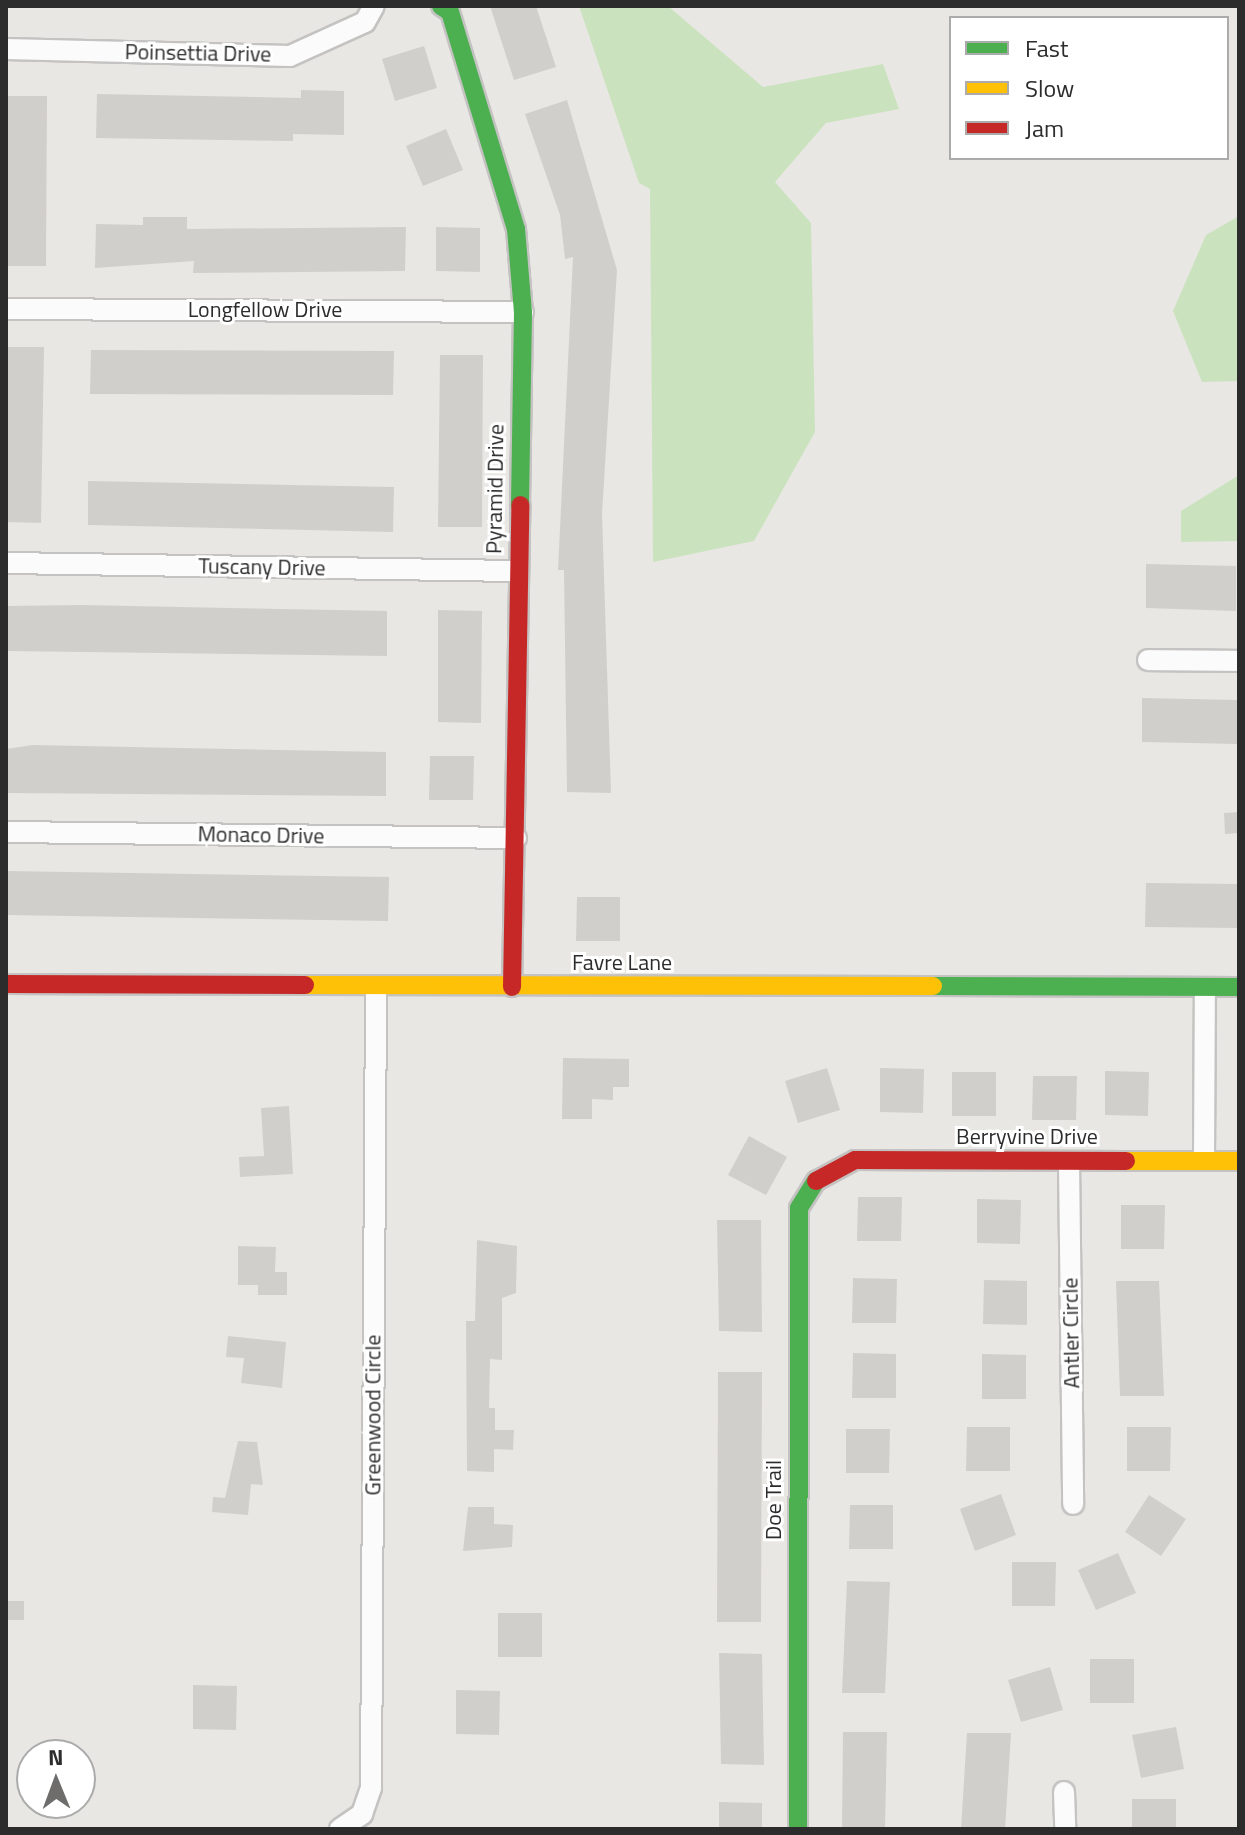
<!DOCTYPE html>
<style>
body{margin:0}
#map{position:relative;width:1245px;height:1835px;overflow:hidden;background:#e9e7e3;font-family:"Titillium Web",sans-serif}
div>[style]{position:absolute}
.green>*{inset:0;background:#cae3be}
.building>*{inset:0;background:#d1cfcc}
.roads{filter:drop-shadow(2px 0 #c4c3c2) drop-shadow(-2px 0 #c4c3c2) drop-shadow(0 2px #c4c3c2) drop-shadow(0 -2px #c4c3c2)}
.street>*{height:20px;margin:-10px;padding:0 10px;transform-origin:10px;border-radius:10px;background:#fcfbfb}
.fast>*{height:18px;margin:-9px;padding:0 9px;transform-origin:9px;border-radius:9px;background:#4caf50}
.slow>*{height:18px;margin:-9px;padding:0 9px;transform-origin:9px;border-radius:9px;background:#ffc107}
.jam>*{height:18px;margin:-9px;padding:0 9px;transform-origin:9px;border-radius:9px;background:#c62828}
span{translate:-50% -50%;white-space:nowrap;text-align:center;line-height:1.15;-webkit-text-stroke:6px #fff;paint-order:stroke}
.street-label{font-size:22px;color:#2c2c2c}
.frame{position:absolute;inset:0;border:8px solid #2c2c2c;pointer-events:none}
.legend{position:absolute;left:949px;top:16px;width:280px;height:144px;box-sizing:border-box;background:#fff;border:2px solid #ababab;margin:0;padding:10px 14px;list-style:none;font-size:24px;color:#2c2c2c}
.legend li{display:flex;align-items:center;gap:16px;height:40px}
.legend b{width:40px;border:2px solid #ababab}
.north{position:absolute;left:16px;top:1739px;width:80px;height:80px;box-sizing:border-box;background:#fff;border:2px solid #ababab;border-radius:50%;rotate:359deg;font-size:22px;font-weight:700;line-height:32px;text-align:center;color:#2c2c2c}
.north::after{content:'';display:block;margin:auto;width:28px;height:36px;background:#6e6d6c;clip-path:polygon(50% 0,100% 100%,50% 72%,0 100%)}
</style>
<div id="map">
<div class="green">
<i style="clip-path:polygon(579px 6px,668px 6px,763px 87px,883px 64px,899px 109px,826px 123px,775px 182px,811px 223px,815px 432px,754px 541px,653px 562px,650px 189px,639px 183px)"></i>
<i style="clip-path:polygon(1239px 216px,1239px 381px,1202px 382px,1173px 311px,1206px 235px)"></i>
<i style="clip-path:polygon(1239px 475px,1239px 541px,1181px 542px,1181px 511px)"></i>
</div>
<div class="building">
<i style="clip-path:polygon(490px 6px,536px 6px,556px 67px,514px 80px)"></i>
<i style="clip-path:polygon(424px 46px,437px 88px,395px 101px,382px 59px)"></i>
<i style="clip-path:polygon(301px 90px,344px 91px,344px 135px,293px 134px,293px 141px,96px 138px,97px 94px,301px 98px)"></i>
<i style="clip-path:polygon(6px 96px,47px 96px,46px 266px,6px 266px)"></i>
<i style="clip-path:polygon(567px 100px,617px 270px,602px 514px,611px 793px,567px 792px,564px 570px,558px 570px,573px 257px,565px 259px,560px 215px,525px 114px)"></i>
<i style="clip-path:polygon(446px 129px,463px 170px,423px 186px,406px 146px)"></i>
<i style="clip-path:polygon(143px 217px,187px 217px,187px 229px,406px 227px,405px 271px,193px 273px,194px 261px,95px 268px,96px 224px,143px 225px)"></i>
<i style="clip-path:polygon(436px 227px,480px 228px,480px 272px,436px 271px)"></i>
<i style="clip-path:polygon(6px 347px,44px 347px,41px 523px,6px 522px)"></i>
<i style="clip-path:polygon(91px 350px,394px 351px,393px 395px,90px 394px)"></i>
<i style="clip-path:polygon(440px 355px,483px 355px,482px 527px,438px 527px)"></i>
<i style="clip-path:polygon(88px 481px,394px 487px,393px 532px,88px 525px)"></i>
<i style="clip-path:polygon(1146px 564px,1236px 566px,1236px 611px,1146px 608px)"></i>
<i style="clip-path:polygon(81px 605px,387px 611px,387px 656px,6px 651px,6px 606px)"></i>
<i style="clip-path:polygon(438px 610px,482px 611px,481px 723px,438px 722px)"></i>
<i style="clip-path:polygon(1142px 698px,1239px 700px,1239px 744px,1142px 742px)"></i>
<i style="clip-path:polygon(33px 745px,386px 752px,386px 796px,6px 793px,6px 749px)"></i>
<i style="clip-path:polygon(430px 756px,474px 756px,473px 800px,429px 800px)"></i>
<i style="clip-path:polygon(1239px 812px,1239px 833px,1225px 834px,1224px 813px)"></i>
<i style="clip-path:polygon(6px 871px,389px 877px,388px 921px,6px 915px)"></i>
<i style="clip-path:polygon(1146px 883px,1239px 884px,1239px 928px,1145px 927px)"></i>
<i style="clip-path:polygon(577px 897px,620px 897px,620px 941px,576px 941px)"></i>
<i style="clip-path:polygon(563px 1058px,629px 1059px,629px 1087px,613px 1087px,613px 1100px,592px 1099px,592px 1119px,562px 1119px)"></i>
<i style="clip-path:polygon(827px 1068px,840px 1110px,798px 1123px,785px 1081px)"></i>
<i style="clip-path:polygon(880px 1068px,924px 1069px,923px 1113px,880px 1112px)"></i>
<i style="clip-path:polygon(1105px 1071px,1149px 1072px,1148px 1116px,1105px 1115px)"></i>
<i style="clip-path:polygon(952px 1072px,996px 1072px,996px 1116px,952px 1116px)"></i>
<i style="clip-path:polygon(1033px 1076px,1077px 1076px,1076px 1120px,1032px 1120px)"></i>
<i style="clip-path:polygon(289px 1106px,293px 1174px,240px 1177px,239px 1157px,264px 1156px,261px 1108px)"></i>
<i style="clip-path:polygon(749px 1136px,787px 1157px,766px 1195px,728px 1175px)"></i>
<i style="clip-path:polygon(858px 1197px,902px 1197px,901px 1241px,857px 1241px)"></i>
<i style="clip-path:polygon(977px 1199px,1021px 1200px,1020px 1244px,977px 1243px)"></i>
<i style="clip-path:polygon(1121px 1205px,1165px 1205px,1164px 1249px,1121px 1249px)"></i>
<i style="clip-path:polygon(717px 1220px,761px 1220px,762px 1332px,719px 1331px)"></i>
<i style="clip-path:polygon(477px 1240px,517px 1246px,516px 1293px,502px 1298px,502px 1360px,490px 1359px,489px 1408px,495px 1408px,495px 1430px,514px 1430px,513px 1450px,494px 1449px,494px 1472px,467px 1471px,466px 1321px,475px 1321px)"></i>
<i style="clip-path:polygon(238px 1246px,276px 1247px,275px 1272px,287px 1272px,287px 1295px,258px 1295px,258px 1285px,238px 1285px)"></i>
<i style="clip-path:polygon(853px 1278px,897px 1279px,896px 1323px,852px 1323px)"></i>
<i style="clip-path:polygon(984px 1280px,1027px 1281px,1027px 1325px,983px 1324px)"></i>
<i style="clip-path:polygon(1116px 1281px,1159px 1281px,1164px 1396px,1120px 1396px)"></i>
<i style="clip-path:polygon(228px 1336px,286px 1342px,282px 1388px,241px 1383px,244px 1358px,226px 1357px)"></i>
<i style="clip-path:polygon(853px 1353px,896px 1354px,896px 1398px,852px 1398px)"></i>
<i style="clip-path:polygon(982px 1354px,1026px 1355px,1026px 1399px,982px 1399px)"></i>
<i style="clip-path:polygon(718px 1372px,762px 1372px,761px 1622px,717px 1622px)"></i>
<i style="clip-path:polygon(967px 1427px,1010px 1427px,1010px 1471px,966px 1471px)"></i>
<i style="clip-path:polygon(1127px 1427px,1171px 1427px,1170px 1471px,1127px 1471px)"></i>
<i style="clip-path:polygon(846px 1429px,890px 1429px,889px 1473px,846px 1473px)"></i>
<i style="clip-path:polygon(238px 1441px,257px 1442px,263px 1485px,251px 1484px,248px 1515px,212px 1512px,213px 1497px,225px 1498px)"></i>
<i style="clip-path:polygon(1001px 1494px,1016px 1535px,975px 1551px,960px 1509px)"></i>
<i style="clip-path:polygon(1149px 1495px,1186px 1519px,1161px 1556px,1125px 1532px)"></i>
<i style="clip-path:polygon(850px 1505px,893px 1505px,893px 1549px,849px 1549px)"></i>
<i style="clip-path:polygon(468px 1507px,494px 1507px,494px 1524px,513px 1525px,512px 1547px,463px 1551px)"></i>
<i style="clip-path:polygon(1118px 1553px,1136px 1593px,1096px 1610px,1078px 1570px)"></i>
<i style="clip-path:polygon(1012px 1562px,1056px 1562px,1055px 1606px,1012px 1606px)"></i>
<i style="clip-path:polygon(847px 1581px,890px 1582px,885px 1693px,842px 1693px)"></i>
<i style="clip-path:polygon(6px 1601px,24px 1601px,24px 1620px,6px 1620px)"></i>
<i style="clip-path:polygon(498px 1613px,542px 1613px,542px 1657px,498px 1657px)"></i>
<i style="clip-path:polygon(719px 1653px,762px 1654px,764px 1765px,721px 1764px)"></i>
<i style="clip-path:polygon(1090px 1659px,1134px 1659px,1134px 1703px,1090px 1703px)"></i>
<i style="clip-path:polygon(1050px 1667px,1063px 1710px,1021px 1722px,1008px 1680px)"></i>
<i style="clip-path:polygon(193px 1685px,237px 1686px,236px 1730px,193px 1729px)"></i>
<i style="clip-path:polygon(456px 1690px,500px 1691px,499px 1735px,456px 1734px)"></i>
<i style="clip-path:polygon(1176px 1727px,1184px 1769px,1141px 1778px,1132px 1735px)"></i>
<i style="clip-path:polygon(843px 1732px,887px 1732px,885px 1829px,842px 1829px)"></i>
<i style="clip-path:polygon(967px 1733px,1011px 1733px,1005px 1829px,961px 1829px)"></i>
<i style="clip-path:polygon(1132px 1799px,1176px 1799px,1176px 1829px,1132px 1829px)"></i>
<i style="clip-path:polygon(719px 1802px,762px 1803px,762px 1829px,719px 1829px)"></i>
</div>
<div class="roads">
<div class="street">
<i style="left:6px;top:49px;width:284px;rotate:1.4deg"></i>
<i style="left:290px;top:56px;width:82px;rotate:-24.4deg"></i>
<i style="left:365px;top:22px;width:18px;rotate:-61deg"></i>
<i style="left:6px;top:309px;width:517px;rotate:0.33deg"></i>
<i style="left:6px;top:563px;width:511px;rotate:0.9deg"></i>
<i style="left:1148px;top:660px;width:91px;rotate:0.6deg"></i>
<i style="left:6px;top:832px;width:510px;rotate:0.67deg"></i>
<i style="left:1204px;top:1160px;width:172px;rotate:-89.7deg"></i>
<i style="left:1069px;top:1162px;width:342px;rotate:89.3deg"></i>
<i style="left:1064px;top:1792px;width:37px;rotate:88deg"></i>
<i style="left:340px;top:1829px;width:27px;rotate:-34deg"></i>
<i style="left:362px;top:1814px;width:28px;rotate:-71deg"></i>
<i style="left:371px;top:1788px;width:799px;rotate:-89.64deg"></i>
</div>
<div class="fast">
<i style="left:441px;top:6px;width:11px;rotate:34deg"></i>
<i style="left:450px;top:12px;width:227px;rotate:73.1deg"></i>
<i style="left:516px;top:229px;width:83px;rotate:85.2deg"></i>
<i style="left:523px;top:312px;width:193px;rotate:90.9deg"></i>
<i style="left:933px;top:986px;width:306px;rotate:0.2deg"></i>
<i style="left:798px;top:1829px;width:621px;rotate:-89.91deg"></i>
<i style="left:799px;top:1208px;width:32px;rotate:-58deg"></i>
</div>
<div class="slow">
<i style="left:305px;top:985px;width:628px;rotate:0.09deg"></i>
<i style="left:1126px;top:1161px;width:113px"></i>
</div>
<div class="jam">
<i style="left:6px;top:984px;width:299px;rotate:0.2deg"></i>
<i style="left:512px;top:987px;width:482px;rotate:-89deg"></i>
<i style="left:816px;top:1181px;width:44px;rotate:-28.3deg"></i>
<i style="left:855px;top:1160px;width:271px;rotate:0.2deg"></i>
</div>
</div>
<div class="street-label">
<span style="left:198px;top:53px;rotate:1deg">Poinsettia Drive</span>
<span style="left:265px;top:310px">Longfellow Drive</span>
<span style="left:495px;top:489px;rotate:-89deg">Pyramid Drive</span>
<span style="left:262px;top:567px;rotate:1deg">Tuscany Drive</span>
<span style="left:261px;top:835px;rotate:1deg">Monaco Drive</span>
<span style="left:622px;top:963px">Favre Lane</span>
<span style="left:1027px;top:1137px">Berryvine Drive</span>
<span style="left:1071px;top:1333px;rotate:-91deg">Antler Circle</span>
<span style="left:373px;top:1415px;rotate:-90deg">Greenwood Circle</span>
<span style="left:774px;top:1500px;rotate:-90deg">Doe Trail</span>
</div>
<div class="frame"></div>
<ul class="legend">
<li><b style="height:10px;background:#4caf50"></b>Fast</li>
<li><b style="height:10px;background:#ffc107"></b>Slow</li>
<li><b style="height:10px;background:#c62828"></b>Jam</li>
</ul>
<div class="north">N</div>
</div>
